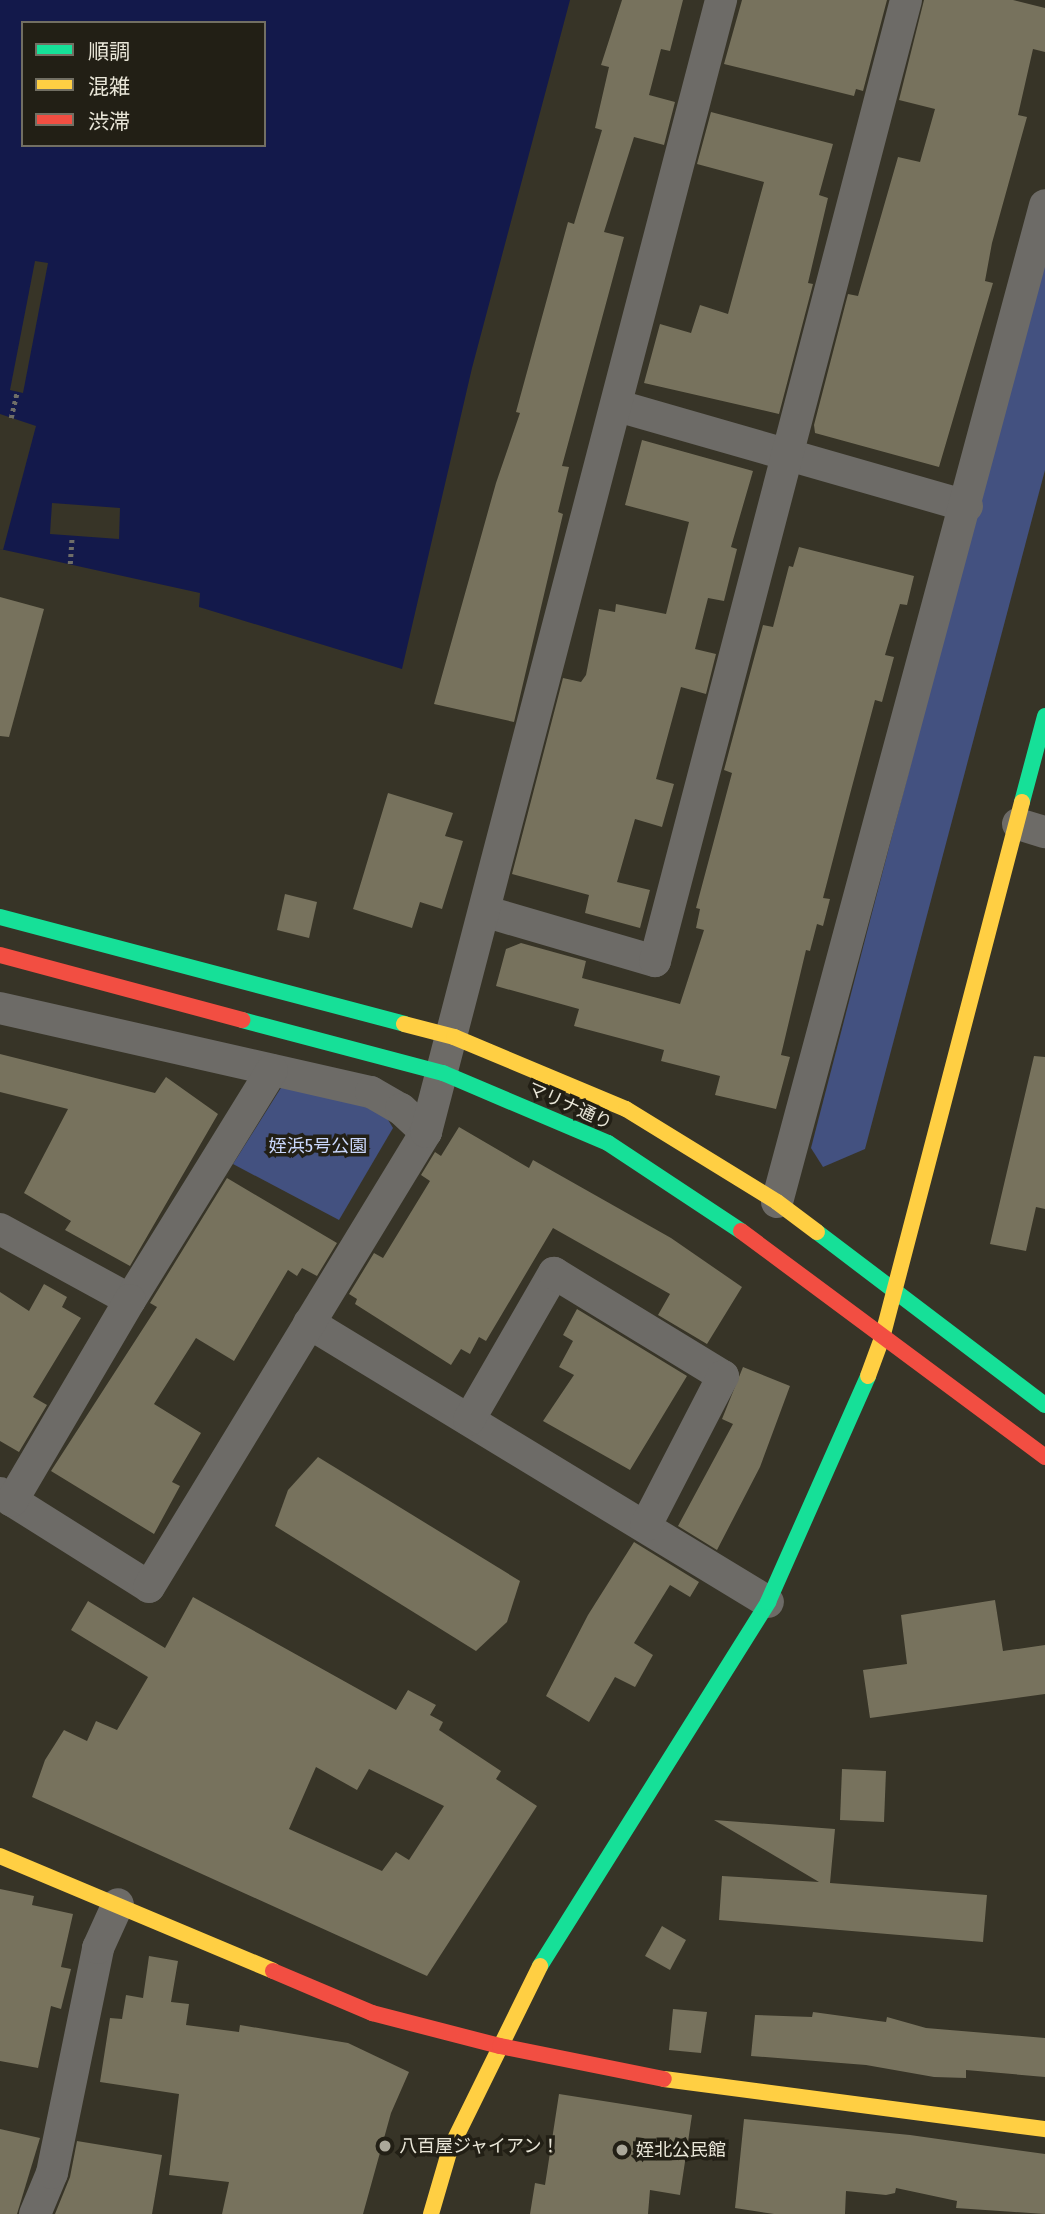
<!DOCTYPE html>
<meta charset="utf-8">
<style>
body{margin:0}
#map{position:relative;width:1045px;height:2214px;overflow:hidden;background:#373427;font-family:"Fira Sans Condensed","Noto Sans JP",sans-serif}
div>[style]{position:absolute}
.green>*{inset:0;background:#435180}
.water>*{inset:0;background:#13194b}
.pier>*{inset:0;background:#373427}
.building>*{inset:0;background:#77725d}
.path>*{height:4.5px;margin-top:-2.25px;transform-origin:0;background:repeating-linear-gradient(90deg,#6f6e68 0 3.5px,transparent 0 7px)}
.street>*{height:32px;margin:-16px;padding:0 16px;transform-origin:16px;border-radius:16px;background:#6d6b67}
.fast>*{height:16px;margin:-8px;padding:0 8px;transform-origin:8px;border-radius:8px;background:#16e098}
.slow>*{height:16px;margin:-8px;padding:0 8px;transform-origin:8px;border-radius:8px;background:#ffcf43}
.jam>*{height:16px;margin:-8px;padding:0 8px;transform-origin:8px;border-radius:8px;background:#f24e42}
.dots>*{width:19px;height:19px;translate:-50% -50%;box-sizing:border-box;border:4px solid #221f15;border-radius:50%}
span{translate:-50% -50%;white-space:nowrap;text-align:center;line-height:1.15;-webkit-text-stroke:7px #221f15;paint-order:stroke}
.street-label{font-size:18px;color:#e9e6d8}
.park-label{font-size:18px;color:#cad7fc}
.poi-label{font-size:18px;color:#e9e6d8}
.left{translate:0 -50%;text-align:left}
.legend{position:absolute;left:21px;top:21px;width:245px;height:126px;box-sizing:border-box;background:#221f15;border:2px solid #726f63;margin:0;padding:9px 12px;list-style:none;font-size:21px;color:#e9e6d8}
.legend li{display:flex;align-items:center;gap:14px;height:35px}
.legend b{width:35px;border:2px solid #726f63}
</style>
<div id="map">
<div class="green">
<i style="clip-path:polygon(1045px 246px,1045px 470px,865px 1149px,823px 1167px,811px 1148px)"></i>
<i style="clip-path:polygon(284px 1083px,379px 1105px,393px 1128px,339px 1220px,233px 1164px)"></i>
</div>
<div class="water">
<i style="clip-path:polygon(evenodd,0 0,570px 0,472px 368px,402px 669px,199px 607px,200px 593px,0 549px,0 0,23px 23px,264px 23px,264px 145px,23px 145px,23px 23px)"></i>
</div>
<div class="pier">
<i style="clip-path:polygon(35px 261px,48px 263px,23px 393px,10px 390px)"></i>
<i style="clip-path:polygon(0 414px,36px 426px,3px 550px,0 549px)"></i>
<i style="clip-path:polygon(52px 503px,120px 508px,119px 539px,50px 534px)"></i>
</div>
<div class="building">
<i style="clip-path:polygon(622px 0,683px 0,670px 51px,661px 49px,649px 95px,675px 102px,664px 145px,634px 137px,604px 232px,624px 237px,562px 466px,569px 467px,558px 512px,563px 514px,514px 722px,434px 704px,496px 483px,520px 413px,516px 412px,568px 222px,574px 224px,602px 130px,595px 128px,609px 67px,601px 65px)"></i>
<i style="clip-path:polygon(742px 0,887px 0,863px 91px,856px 89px,854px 96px,724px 64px)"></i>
<i style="clip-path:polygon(924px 0,1013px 0,1045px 8px,1045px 52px,1033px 49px,1018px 115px,1027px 117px,992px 243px,985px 281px,993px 283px,939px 467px,815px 433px,814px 425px,848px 294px,858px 296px,898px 157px,920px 162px,935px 109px,899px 100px)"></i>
<i style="clip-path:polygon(711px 112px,833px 144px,819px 195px,828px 198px,808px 283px,813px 284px,779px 414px,644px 383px,660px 324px,691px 333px,700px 305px,728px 314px,764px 182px,697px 164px)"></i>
<i style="clip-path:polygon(642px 440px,753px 471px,731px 547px,737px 549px,724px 601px,708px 598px,695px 649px,716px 654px,706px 694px,681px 687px,656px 779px,674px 784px,662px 827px,635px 819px,617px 882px,650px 890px,640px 928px,585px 913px,589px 895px,512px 874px,563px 678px,581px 682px,586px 675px,599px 609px,615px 612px,616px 604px,666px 614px,689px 522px,625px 505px)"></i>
<i style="clip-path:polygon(799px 547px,914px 576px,907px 605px,900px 604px,885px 655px,894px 657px,882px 702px,875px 700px,849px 798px,823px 898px,830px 899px,823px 926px,817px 924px,810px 951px,806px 950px,781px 1055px,790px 1057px,776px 1109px,715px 1095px,720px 1076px,661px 1061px,664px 1050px,574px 1026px,579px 1009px,496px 986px,506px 949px,521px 943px,586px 961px,582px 978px,680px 1004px,704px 930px,696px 928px,700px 909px,696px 908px,732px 773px,724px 770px,763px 625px,773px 627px,789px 566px,793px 567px)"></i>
<i style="clip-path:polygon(0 597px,44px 609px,9px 737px,0 736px)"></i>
<i style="clip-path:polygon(388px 793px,453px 813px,445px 836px,463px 841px,442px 909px,420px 902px,412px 928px,353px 909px)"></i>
<i style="clip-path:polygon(285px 894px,317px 902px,309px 938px,277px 930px)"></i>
<i style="clip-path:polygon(0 1054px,155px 1093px,166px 1077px,218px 1114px,130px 1266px,65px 1230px,71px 1221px,24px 1193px,68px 1109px,0 1092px)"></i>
<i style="clip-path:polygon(1034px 1056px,1045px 1057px,1045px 1209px,1036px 1207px,1026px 1251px,990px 1244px)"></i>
<i style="clip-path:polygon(459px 1127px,529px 1168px,533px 1160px,671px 1238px,742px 1287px,707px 1344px,658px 1315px,670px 1294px,553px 1228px,486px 1341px,479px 1337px,470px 1354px,461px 1349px,451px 1365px,355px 1304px,357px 1299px,349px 1294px,374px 1253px,383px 1258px,430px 1181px,421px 1175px,435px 1152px,441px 1156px)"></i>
<i style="clip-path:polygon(227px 1178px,337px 1243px,317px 1276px,302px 1268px,297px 1276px,288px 1270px,234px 1361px,196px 1338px,154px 1404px,201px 1433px,172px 1482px,180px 1486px,154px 1534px,51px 1471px,157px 1307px,150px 1303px)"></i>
<i style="clip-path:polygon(44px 1284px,67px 1297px,62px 1307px,81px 1318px,33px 1397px,47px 1405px,19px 1452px,0 1441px,0 1292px,29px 1311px)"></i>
<i style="clip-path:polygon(577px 1309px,687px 1376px,630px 1470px,543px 1421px,574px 1375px,559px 1367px,573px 1341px,563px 1335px)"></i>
<i style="clip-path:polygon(743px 1367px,790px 1386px,760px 1467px,717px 1550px,678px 1526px,733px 1424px,722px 1419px)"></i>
<i style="clip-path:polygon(318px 1457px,520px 1581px,507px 1622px,476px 1651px,275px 1526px,288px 1490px)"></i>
<i style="clip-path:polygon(634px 1542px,699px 1582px,690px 1597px,670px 1585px,634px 1643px,653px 1655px,635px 1687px,615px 1677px,589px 1722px,546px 1696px,588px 1615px)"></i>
<i style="clip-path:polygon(evenodd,193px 1597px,396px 1710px,408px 1690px,436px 1705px,430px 1715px,443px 1722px,439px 1730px,501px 1771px,496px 1779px,537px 1806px,427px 1976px,32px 1797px,45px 1760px,64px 1730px,87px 1741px,96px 1721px,117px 1730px,148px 1677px,71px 1630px,88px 1601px,165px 1648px,193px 1597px,316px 1767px,357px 1790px,369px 1769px,444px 1806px,409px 1860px,396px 1852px,382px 1871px,289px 1829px,316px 1767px)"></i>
<i style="clip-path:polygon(995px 1600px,1003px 1651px,1045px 1645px,1045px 1694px,870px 1718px,863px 1670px,907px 1664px,901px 1615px)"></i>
<i style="clip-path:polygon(842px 1769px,886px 1771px,884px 1822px,840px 1820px)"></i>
<i style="clip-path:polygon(714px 1820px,835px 1829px,830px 1883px,987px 1895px,983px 1942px,719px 1920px,722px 1876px,819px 1882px)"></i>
<i style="clip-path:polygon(0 1889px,34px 1896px,32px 1905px,73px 1914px,61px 1967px,71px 1969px,61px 2009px,51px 2006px,38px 2068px,0 2061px)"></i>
<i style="clip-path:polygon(662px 1926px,686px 1940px,670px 1970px,645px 1956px)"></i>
<i style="clip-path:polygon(149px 1956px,178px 1961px,171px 2002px,189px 2004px,186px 2025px,239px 2032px,240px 2025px,348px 2043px,409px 2072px,391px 2113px,363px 2214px,222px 2214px,229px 2182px,169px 2175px,179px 2094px,100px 2082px,110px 2018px,122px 2019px,126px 1995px,143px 1998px)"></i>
<i style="clip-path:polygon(673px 2009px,707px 2012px,701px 2053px,669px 2050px)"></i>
<i style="clip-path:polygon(813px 2012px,886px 2022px,887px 2017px,926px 2028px,1045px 2038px,1045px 2077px,966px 2070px,966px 2078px,934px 2077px,866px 2065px,751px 2056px,755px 2015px,812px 2017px)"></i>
<i style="clip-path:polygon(559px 2094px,692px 2115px,680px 2195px,650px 2190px,648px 2214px,530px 2214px,535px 2183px,545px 2185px)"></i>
<i style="clip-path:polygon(744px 2119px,910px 2135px,1045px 2154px,1045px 2214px,956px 2208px,957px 2201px,896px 2188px,895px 2193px,886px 2195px,846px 2191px,845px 2214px,774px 2214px,735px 2208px)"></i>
<i style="clip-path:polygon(0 2129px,40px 2138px,17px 2214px,0 2214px)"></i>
<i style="clip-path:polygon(77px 2141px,162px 2155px,152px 2214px,55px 2214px,70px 2177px)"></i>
</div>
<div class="path">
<i style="left:11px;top:418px;width:27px;rotate:-77deg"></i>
<i style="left:70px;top:564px;width:28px;rotate:-86deg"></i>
</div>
<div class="street">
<i style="left:618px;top:406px;width:363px;rotate:16deg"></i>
<i style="left:1018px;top:824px;width:28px;rotate:17deg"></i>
<i style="left:487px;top:912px;width:175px;rotate:16.3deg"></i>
<i style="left:655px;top:961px;width:993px;rotate:-75.36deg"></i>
<i style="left:0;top:1008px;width:380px;rotate:12.8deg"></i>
<i style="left:371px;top:1092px;width:34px;rotate:30deg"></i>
<i style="left:401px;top:1109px;width:34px;rotate:43deg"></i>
<i style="left:777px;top:1202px;width:1032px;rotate:-74.95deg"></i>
<i style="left:0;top:1229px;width:148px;rotate:28.6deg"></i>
<i style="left:130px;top:1300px;width:270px;rotate:-58.3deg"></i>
<i style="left:309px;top:1323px;width:537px;rotate:31.29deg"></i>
<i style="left:469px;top:1420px;width:170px;rotate:-60deg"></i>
<i style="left:554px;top:1273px;width:198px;rotate:31.4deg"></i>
<i style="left:723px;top:1376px;width:168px;rotate:117.3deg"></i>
<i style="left:0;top:1493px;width:176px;rotate:32.2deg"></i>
<i style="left:149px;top:1587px;width:533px;rotate:-58.67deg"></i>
<i style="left:426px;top:1132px;width:1170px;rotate:-75.39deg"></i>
<i style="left:12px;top:1501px;width:233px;rotate:-59.6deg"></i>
<i style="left:35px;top:2214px;width:44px;rotate:-67.5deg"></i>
<i style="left:52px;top:2173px;width:230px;rotate:-78.4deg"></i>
<i style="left:98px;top:1948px;width:48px;rotate:-65.6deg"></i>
</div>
<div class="fast">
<i style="left:1022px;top:802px;width:89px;rotate:-75deg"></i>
<i style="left:0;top:917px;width:418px;rotate:14.8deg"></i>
<i style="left:242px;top:1020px;width:208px;rotate:14.8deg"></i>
<i style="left:443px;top:1073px;width:179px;rotate:23deg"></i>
<i style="left:608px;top:1143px;width:159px;rotate:33.5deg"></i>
<i style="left:817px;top:1232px;width:286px;rotate:37.2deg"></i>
<i style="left:540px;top:1966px;width:430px;rotate:-57.9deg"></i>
<i style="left:768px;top:1602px;width:247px;rotate:-66.1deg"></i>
</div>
<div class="slow">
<i style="left:404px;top:1024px;width:52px;rotate:14.6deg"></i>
<i style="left:454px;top:1037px;width:186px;rotate:22.7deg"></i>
<i style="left:626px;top:1109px;width:177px;rotate:31.6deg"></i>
<i style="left:777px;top:1202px;width:50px;rotate:36.9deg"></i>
<i style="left:868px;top:1376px;width:40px;rotate:-69.8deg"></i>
<i style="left:882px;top:1338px;width:554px;rotate:-75.36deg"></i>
<i style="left:0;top:1856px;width:296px;rotate:22.8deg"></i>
<i style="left:664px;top:2079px;width:384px;rotate:7.5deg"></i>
<i style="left:431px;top:2214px;width:68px;rotate:-73.7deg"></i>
<i style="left:450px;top:2149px;width:204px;rotate:-63.8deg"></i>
</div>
<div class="jam">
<i style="left:0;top:955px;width:251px;rotate:15deg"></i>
<i style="left:741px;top:1231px;width:379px;rotate:36.6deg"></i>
<i style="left:273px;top:1971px;width:108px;rotate:23deg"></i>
<i style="left:372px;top:2013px;width:132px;rotate:14.5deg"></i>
<i style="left:500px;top:2046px;width:167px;rotate:11.4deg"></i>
</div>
<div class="dots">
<i style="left:385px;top:2146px;background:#aba89a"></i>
<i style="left:622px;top:2150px;background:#aba89a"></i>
</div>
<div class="street-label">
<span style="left:570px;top:1106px;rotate:24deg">マリナ通り</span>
</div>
<div class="park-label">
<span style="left:318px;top:1146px">姪浜5号公園</span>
</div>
<div class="poi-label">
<span class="left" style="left:399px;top:2146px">八百屋ジャイアン！</span>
<span class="left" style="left:636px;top:2150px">姪北公民館</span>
</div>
<ul class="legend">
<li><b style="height:9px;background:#16e098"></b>順調</li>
<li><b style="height:9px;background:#ffcf43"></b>混雑</li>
<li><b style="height:9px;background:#f24e42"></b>渋滞</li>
</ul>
</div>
